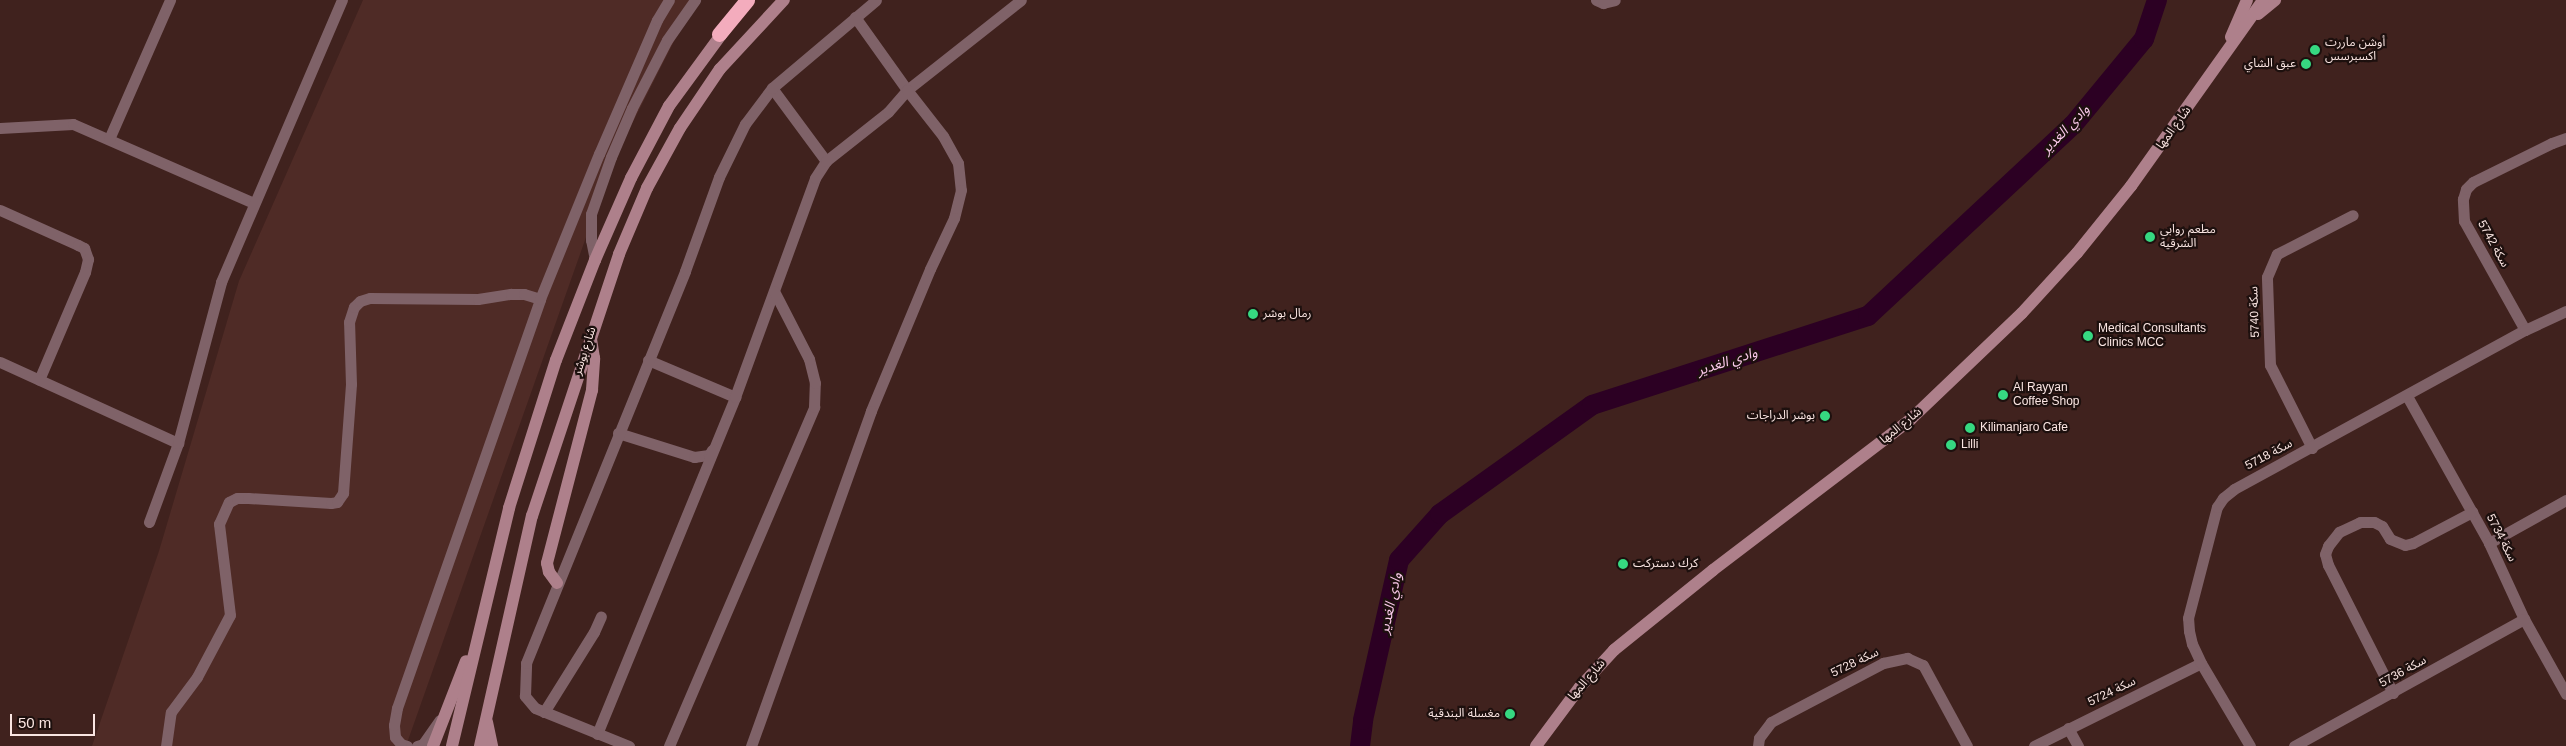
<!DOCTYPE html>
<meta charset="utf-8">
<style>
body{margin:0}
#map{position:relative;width:2566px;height:746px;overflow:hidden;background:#40221e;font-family:Arial,"Noto Sans Arabic",sans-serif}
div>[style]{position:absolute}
.built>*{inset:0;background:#4f2b26}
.river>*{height:20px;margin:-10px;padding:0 10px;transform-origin:10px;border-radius:10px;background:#2c0023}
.street>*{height:11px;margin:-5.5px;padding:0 5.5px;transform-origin:5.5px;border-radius:5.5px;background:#7f6268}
.secondary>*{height:12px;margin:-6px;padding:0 6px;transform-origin:6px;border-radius:6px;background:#ae808b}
.highway>*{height:15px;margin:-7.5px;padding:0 7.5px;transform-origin:7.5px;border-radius:7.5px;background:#f3acbd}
.dots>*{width:14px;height:14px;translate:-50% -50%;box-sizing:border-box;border:2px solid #1d100e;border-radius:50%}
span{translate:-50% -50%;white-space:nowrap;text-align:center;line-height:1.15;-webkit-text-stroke:4.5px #1d100e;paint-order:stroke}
.poi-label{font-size:12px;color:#fae5e2}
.left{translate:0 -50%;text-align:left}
.right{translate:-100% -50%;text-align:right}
.street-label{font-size:12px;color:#fae5e2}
.water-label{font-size:14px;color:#fbcaeb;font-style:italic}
.scale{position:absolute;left:10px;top:714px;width:85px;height:22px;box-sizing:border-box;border:2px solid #fae5e2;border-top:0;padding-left:6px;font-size:15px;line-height:18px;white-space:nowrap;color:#fae5e2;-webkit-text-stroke:4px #1d100e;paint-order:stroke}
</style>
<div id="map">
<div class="built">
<i style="clip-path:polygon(363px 0,700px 0,688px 14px,613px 161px,406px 746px,92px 746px,159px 551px,239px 281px)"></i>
</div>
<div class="river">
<i style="left:1360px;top:746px;width:26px;rotate:-83deg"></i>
<i style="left:1363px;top:720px;width:164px;rotate:-77.3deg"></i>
<i style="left:1399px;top:560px;width:62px;rotate:-48.3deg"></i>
<i style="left:1440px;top:514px;width:187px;rotate:-35.6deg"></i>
<i style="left:1592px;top:405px;width:290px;rotate:-17.9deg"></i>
<i style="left:1868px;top:316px;width:280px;rotate:-43deg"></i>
<i style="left:2073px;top:125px;width:112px;rotate:-50.5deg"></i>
<i style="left:2144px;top:39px;width:41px;rotate:-71.6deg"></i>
</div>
<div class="street">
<i style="left:1596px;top:0;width:8px;rotate:23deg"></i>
<i style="left:1603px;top:3px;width:12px;rotate:-14deg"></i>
<i style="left:855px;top:17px;width:90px;rotate:54.5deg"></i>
<i style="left:907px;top:90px;width:145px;rotate:-38.3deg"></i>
<i style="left:772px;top:88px;width:91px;rotate:53.5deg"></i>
<i style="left:0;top:128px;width:73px;rotate:-3.1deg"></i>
<i style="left:73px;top:124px;width:197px;rotate:23.6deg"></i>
<i style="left:109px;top:139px;width:152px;rotate:-66.3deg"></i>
<i style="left:0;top:210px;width:85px;rotate:24.2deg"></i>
<i style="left:78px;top:245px;width:7px;rotate:27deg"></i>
<i style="left:84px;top:248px;width:12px;rotate:70deg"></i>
<i style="left:88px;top:259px;width:13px;rotate:103deg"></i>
<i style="left:85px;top:272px;width:117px;rotate:113.1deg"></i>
<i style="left:595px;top:260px;width:20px;rotate:-101deg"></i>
<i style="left:591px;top:240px;width:26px;rotate:-90deg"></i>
<i style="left:591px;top:214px;width:60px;rotate:-70.7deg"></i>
<i style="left:611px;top:157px;width:53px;rotate:-66.8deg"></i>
<i style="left:632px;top:108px;width:76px;rotate:-62.8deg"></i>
<i style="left:667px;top:40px;width:49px;rotate:-55deg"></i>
<i style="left:2525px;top:330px;width:125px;rotate:-119.2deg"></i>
<i style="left:2464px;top:221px;width:22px;rotate:-93deg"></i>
<i style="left:2463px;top:199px;width:10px;rotate:-73deg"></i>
<i style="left:2466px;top:189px;width:10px;rotate:-45deg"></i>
<i style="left:2473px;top:182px;width:88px;rotate:-26.3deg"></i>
<i style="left:2552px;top:143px;width:15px;rotate:-20deg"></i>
<i style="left:648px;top:360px;width:95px;rotate:23deg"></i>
<i style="left:0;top:362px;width:196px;rotate:24.5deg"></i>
<i style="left:2407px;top:396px;width:168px;rotate:60.8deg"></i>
<i style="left:2489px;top:543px;width:84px;rotate:65.3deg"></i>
<i style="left:2524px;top:619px;width:86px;rotate:60.8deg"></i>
<i style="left:618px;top:433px;width:80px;rotate:17.5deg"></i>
<i style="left:694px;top:457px;width:15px;rotate:-8deg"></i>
<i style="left:709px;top:455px;width:6px;rotate:-59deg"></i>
<i style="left:2312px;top:448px;width:93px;rotate:-116.8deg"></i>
<i style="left:2270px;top:365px;width:88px;rotate:-92deg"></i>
<i style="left:2267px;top:277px;width:25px;rotate:-67deg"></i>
<i style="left:2277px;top:254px;width:85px;rotate:-27.2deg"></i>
<i style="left:149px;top:522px;width:84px;rotate:-69.8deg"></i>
<i style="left:178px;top:443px;width:167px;rotate:-75deg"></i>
<i style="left:221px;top:282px;width:307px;rotate:-66.8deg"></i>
<i style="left:2489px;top:543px;width:88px;rotate:-29.2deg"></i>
<i style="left:2393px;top:693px;width:144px;rotate:-116.9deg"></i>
<i style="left:2328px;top:565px;width:11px;rotate:-105deg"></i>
<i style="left:2325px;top:554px;width:9px;rotate:-69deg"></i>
<i style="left:2328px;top:546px;width:18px;rotate:-52deg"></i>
<i style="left:2339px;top:532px;width:23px;rotate:-25deg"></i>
<i style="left:2360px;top:522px;width:14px"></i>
<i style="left:2374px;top:522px;width:9px;rotate:27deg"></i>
<i style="left:2382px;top:526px;width:15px;rotate:58deg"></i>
<i style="left:2390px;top:539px;width:16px;rotate:22deg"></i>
<i style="left:2405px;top:545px;width:8px;rotate:-14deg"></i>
<i style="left:2413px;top:543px;width:67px;rotate:-27.7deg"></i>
<i style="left:544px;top:712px;width:94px;rotate:-58deg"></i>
<i style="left:594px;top:632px;width:17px;rotate:-66deg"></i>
<i style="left:2068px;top:728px;width:21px;rotate:61deg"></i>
<i style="left:597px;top:734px;width:364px;rotate:-67.7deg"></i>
<i style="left:735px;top:397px;width:233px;rotate:-69.9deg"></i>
<i style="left:815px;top:178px;width:20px;rotate:-57deg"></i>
<i style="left:826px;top:161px;width:79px;rotate:-38.3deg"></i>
<i style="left:888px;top:112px;width:29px;rotate:-49deg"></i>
<i style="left:907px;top:90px;width:58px;rotate:52deg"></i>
<i style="left:943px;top:136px;width:31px;rotate:61deg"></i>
<i style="left:958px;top:163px;width:27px;rotate:84deg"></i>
<i style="left:961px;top:190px;width:29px;rotate:104deg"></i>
<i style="left:954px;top:218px;width:56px;rotate:115.2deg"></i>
<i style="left:930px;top:269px;width:154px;rotate:112.6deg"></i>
<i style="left:871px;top:411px;width:356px;rotate:109.7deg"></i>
<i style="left:166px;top:746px;width:34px;rotate:-82deg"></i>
<i style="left:171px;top:712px;width:44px;rotate:-53.4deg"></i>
<i style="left:197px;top:677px;width:70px;rotate:-62deg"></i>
<i style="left:230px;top:615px;width:92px;rotate:-96.9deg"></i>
<i style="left:219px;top:524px;width:24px;rotate:-66deg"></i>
<i style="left:229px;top:502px;width:9px;rotate:-27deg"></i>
<i style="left:237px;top:498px;width:11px"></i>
<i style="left:248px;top:498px;width:83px;rotate:3.4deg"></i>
<i style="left:331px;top:503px;width:6px;rotate:-9deg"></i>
<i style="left:337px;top:502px;width:11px;rotate:-56deg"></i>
<i style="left:343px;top:493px;width:109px;rotate:-85.8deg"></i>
<i style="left:351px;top:384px;width:62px;rotate:-91.8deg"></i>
<i style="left:349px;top:322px;width:16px;rotate:-72deg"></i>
<i style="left:354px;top:307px;width:8px;rotate:-45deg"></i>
<i style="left:360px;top:301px;width:10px;rotate:-17deg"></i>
<i style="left:370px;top:298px;width:108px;rotate:0.5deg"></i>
<i style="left:478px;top:299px;width:33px;rotate:-9deg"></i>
<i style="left:511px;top:294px;width:13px"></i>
<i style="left:524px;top:294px;width:17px;rotate:17deg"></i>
<i style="left:407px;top:746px;width:6px;rotate:-162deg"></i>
<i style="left:401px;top:744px;width:9px;rotate:-131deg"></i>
<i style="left:395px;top:737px;width:12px;rotate:-95deg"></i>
<i style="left:394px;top:725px;width:17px;rotate:-80deg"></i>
<i style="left:397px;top:708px;width:433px;rotate:-70.7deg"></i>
<i style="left:540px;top:299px;width:157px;rotate:-67.9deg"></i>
<i style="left:599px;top:154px;width:146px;rotate:-66.6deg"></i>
<i style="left:657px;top:20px;width:23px;rotate:-59deg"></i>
<i style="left:417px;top:746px;width:6px;rotate:-18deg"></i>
<i style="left:423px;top:744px;width:29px;rotate:-55deg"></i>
<i style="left:629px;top:746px;width:101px;rotate:-158deg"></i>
<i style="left:535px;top:708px;width:16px;rotate:-130deg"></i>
<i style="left:525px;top:696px;width:33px;rotate:-88deg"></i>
<i style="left:526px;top:663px;width:423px;rotate:-67.9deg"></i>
<i style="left:685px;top:271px;width:100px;rotate:-70.1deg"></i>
<i style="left:719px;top:177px;width:59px;rotate:-63.9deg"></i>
<i style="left:745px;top:124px;width:45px;rotate:-53.1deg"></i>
<i style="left:772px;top:88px;width:136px;rotate:-40.2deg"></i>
<i style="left:669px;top:746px;width:369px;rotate:-66.8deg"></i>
<i style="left:814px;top:407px;width:24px;rotate:-88deg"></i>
<i style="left:815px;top:383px;width:25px;rotate:-104deg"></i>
<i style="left:809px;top:359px;width:76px;rotate:-117.2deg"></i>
<i style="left:1758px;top:746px;width:8px;rotate:-83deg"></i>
<i style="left:1759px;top:738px;width:20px;rotate:-53deg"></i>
<i style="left:1771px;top:722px;width:127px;rotate:-27.8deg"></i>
<i style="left:1883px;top:663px;width:25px;rotate:-12deg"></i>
<i style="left:1907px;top:658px;width:17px;rotate:24deg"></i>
<i style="left:1923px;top:665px;width:92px;rotate:61.5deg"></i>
<i style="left:2034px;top:746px;width:186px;rotate:-26.4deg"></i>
<i style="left:2250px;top:746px;width:96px;rotate:-120.6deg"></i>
<i style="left:2201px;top:663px;width:21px;rotate:-115deg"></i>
<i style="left:2192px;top:644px;width:13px;rotate:-103deg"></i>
<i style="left:2189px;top:631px;width:13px;rotate:-94deg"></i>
<i style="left:2188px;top:618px;width:115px;rotate:-75.4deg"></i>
<i style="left:2217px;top:507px;width:11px;rotate:-56deg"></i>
<i style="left:2223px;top:498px;width:14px;rotate:-39deg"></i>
<i style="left:2234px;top:489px;width:332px;rotate:-28.7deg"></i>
<i style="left:2525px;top:330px;width:45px;rotate:-24.9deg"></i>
<i style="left:2294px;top:746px;width:263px;rotate:-28.9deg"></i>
</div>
<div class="secondary">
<i style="left:2258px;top:14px;width:22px;rotate:-39deg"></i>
<i style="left:2231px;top:37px;width:40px;rotate:-66.6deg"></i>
<i style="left:557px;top:583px;width:14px;rotate:-126deg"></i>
<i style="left:549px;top:572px;width:9px;rotate:-103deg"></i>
<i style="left:547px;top:563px;width:179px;rotate:-75.4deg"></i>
<i style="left:592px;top:390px;width:32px;rotate:-86deg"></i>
<i style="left:594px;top:358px;width:18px;rotate:-99deg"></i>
<i style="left:487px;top:722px;width:25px;rotate:78deg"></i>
<i style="left:433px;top:746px;width:91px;rotate:-68.8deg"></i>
<i style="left:452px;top:746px;width:245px;rotate:-76.5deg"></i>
<i style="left:509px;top:508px;width:155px;rotate:-72.4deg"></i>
<i style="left:556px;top:360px;width:107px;rotate:-68.7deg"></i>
<i style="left:595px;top:260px;width:90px;rotate:-66.3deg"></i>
<i style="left:631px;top:178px;width:81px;rotate:-62.2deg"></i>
<i style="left:669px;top:106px;width:97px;rotate:-53.8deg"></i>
<i style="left:480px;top:746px;width:236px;rotate:-77.3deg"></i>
<i style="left:532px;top:516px;width:276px;rotate:-71.6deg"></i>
<i style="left:619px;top:254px;width:72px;rotate:-67deg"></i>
<i style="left:647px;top:188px;width:68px;rotate:-61.2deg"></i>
<i style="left:680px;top:128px;width:71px;rotate:-55.9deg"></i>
<i style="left:720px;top:69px;width:94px;rotate:-47.2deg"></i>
<i style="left:1536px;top:746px;width:74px;rotate:-53.3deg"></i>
<i style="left:1580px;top:687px;width:50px;rotate:-47.4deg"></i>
<i style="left:1614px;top:650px;width:127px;rotate:-38.9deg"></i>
<i style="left:1713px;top:570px;width:249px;rotate:-37.3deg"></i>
<i style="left:1911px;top:419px;width:153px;rotate:-43.7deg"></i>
<i style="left:2022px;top:313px;width:81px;rotate:-47.5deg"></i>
<i style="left:2077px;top:253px;width:86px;rotate:-51.1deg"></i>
<i style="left:2131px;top:186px;width:228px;rotate:-54.6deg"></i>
</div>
<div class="highway">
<i style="left:719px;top:34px;width:44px;rotate:-50.5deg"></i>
</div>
<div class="dots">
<i style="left:2315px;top:50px;background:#36d881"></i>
<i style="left:2306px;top:64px;background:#36d881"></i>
<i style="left:2150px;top:237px;background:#36d881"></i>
<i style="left:1253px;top:314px;background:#36d881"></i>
<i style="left:2088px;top:336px;background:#36d881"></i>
<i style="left:2003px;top:395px;background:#36d881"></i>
<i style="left:1825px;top:416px;background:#36d881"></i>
<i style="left:1970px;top:428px;background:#36d881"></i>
<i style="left:1951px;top:445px;background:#36d881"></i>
<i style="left:1623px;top:564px;background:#36d881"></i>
<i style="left:1510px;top:714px;background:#36d881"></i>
</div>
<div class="poi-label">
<span class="left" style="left:2325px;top:50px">أوشن ماررت<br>اكسبرسس</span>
<span class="right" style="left:2296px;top:64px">عبق الشاي</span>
<span class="left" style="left:2160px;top:237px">مطعم روابي<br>الشرقية</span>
<span class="left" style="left:1263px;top:314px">رمال بوشر</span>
<span class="left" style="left:2098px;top:336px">Medical Consultants<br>Clinics MCC</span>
<span class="left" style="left:2013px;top:395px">Al Rayyan<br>Coffee Shop</span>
<span class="right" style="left:1815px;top:416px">بوشر الدراجات</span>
<span class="left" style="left:1980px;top:428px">Kilimanjaro Cafe</span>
<span class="left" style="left:1961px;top:445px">Lilli</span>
<span class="left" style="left:1633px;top:564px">كرك دستركت</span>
<span class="right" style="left:1500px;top:714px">مغسلة البندقية</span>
</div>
<div class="street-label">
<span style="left:2174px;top:128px;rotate:-54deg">شارع المها</span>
<span style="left:2493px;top:244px;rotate:61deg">سكة 5742</span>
<span style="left:2255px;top:312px;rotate:-92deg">سكة 5740</span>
<span style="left:585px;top:351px;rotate:-72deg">شارع بوشر</span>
<span style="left:1901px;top:426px;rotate:-39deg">شارع المها</span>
<span style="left:2269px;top:455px;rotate:-28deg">سكة 5718</span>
<span style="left:2501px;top:538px;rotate:63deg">سكة 5734</span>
<span style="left:1855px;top:663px;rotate:-26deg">سكة 5728</span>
<span style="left:2403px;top:672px;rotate:-29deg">سكة 5736</span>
<span style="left:1587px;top:680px;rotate:-49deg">شارع المها</span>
<span style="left:2112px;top:692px;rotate:-26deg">سكة 5724</span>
</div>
<div class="water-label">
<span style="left:2065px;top:129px;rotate:-46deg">وادي الغدير</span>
<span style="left:1727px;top:361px;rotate:-18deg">وادي الغدير</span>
<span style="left:1390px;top:603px;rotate:-78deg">وادي الغدير</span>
</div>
<div class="scale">50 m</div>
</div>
